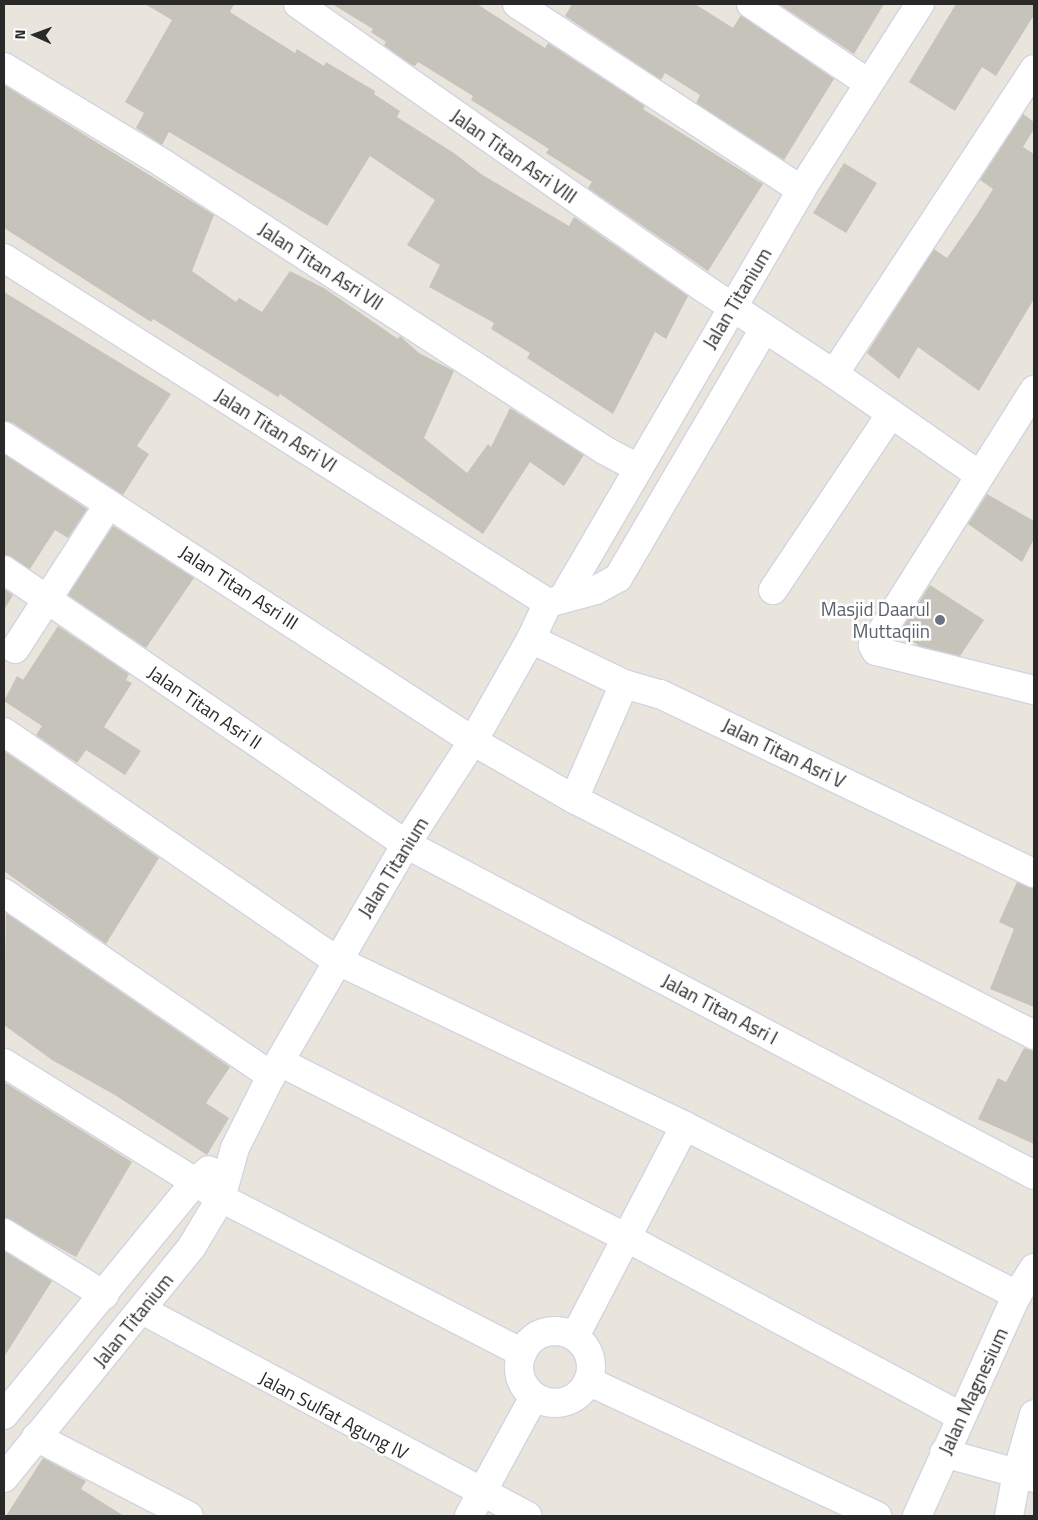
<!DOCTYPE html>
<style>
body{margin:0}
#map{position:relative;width:1038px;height:1520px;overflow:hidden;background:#eae5dc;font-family:"Titillium Web",sans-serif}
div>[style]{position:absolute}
.building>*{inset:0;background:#c6c3bb}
.roads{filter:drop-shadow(1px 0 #d1d4e1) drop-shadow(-1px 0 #d1d4e1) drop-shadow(0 1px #d1d4e1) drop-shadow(0 -1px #d1d4e1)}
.minor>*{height:28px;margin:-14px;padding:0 14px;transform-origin:14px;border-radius:14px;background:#fff}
.minor>.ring{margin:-14px;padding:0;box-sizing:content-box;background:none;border:28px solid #fff;border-radius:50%}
.dots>*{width:14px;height:14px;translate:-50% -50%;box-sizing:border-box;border:2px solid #fff;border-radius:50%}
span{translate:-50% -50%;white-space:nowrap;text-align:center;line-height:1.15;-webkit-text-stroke:5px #fff;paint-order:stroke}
.street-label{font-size:19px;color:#292929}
.worship-label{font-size:19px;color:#5b616d}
.right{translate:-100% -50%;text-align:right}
.frame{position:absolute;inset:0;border:5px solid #292929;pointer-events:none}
.north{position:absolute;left:10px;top:10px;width:50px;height:50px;-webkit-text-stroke:4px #fff;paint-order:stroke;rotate:272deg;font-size:14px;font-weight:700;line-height:20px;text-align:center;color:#292929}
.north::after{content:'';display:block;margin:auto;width:18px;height:22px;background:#292929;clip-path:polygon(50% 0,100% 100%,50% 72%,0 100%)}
</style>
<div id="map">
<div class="building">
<i style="clip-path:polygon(145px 4px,234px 4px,230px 12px,295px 53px,297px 49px,324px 66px,326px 62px,375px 91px,374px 94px,400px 111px,397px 117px,454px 153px,481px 174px,569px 226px,574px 217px,688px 296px,666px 339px,655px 332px,613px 414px,527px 358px,530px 353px,491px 329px,494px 323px,429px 287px,440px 265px,407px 245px,435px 200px,370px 156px,327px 226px,169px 132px,162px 145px,136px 128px,144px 113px,125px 102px,172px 20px)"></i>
<i style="clip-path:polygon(332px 4px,477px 4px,545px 48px,548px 43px,645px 106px,643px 109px,763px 184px,708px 271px,588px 188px,592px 182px,546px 153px,549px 149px,471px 100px,473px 96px,418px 62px,415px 66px,410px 64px,384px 45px,386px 42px,371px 32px,373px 29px)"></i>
<i style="clip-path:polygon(572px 4px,695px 4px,733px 28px,741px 15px,834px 79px,784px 160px,696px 103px,700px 95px,665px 73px,661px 80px,565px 16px)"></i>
<i style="clip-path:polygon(779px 4px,884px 4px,854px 54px)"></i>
<i style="clip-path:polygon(956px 4px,1034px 4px,1034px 15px,996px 76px,982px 67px,955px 111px,909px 82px)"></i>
<i style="clip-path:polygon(4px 85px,214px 215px,192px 271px,236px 302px,239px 298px,262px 312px,290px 271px,324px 288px,398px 339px,400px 336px,419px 353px,454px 371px,424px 438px,467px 473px,488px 444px,491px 447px,510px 408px,584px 455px,564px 486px,530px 462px,483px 534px,280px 394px,278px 397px,153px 319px,151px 322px,4px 228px)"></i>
<i style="clip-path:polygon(1023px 114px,1034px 122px,1034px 129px,1023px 147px,1034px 154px,1034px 299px,979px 391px,918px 347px,899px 379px,867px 353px,934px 249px,947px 258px,976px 216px,993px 189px,980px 180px)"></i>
<i style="clip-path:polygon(844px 163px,877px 183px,846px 233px,813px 213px)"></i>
<i style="clip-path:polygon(4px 292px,171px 394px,137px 446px,149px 454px,123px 495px,13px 423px,4px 421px)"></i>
<i style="clip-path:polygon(4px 454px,87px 509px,68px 538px,55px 530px,30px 569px,4px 555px)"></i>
<i style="clip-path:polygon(987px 494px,1034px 521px,1034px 539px,1022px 562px,968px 524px)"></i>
<i style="clip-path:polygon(113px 526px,194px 578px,146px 648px,68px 595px)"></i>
<i style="clip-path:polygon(930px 585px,984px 620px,960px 656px,919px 646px,905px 636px,903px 627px)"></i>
<i style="clip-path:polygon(4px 589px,13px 595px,4px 610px)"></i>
<i style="clip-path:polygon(58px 626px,129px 674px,126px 680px,132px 683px,104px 727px,141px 751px,125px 775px,86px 750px,77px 763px,36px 735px,42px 726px,4px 701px,17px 676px,23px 680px)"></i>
<i style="clip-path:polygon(4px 751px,159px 858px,106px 944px,4px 871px)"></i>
<i style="clip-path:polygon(1017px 882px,1034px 888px,1034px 1007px,990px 989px,1014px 929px,999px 922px)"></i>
<i style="clip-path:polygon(6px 913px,230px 1067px,206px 1103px,229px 1118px,207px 1155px,115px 1095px,52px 1060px,4px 1025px)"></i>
<i style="clip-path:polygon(1024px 1048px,1034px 1051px,1034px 1144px,978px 1119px,998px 1078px,1006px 1082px)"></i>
<i style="clip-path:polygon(4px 1082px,132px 1162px,76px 1257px,4px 1217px)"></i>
<i style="clip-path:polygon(4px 1251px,52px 1281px,4px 1357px)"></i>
<i style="clip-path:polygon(43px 1458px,86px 1481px,81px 1489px,124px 1516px,6px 1516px)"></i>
</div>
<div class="roads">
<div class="minor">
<i style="left:298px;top:4px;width:493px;rotate:35deg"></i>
<i style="left:702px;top:287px;width:158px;rotate:33.4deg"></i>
<i style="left:834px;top:374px;width:175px;rotate:34.8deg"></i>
<i style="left:517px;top:4px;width:339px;rotate:33.2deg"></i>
<i style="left:751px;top:4px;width:141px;rotate:34deg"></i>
<i style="left:4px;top:67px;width:187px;rotate:31.2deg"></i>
<i style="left:164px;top:164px;width:525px;rotate:33.02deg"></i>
<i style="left:604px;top:450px;width:36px;rotate:28deg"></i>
<i style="left:4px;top:258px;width:644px;rotate:32.38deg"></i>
<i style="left:834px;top:374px;width:365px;rotate:-56.7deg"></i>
<i style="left:1034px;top:390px;width:302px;rotate:122.2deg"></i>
<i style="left:873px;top:646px;width:6px;rotate:59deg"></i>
<i style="left:876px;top:651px;width:163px;rotate:13.9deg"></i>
<i style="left:4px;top:436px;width:559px;rotate:33.04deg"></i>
<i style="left:473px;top:741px;width:116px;rotate:29.9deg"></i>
<i style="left:574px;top:799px;width:517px;rotate:27.16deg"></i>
<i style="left:4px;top:570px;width:486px;rotate:34.3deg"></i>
<i style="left:406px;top:844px;width:710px;rotate:27.79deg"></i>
<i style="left:773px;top:590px;width:212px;rotate:-56.2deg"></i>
<i style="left:563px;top:598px;width:472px;rotate:-59.7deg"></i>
<i style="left:801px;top:190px;width:221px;rotate:-57.4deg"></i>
<i style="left:531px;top:639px;width:103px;rotate:25.8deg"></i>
<i style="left:624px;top:684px;width:37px;rotate:16deg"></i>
<i style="left:660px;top:694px;width:415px;rotate:25.6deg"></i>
<i style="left:15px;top:649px;width:171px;rotate:-57.1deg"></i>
<i style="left:4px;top:732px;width:403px;rotate:34.5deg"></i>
<i style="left:336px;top:960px;width:386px;rotate:25.4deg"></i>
<i style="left:685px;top:1126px;width:373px;rotate:27deg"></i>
<i style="left:574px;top:799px;width:125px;rotate:-66.5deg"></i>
<i style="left:4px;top:893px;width:324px;rotate:34.4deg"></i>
<i style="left:280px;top:1062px;width:389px;rotate:26.9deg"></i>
<i style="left:627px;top:1238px;width:378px;rotate:28.1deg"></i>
<i style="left:4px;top:1063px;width:256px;rotate:31.9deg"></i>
<i style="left:221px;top:1198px;width:339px;rotate:27.2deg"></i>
<i style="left:4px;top:1233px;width:118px;rotate:31.8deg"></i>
<i style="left:142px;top:1310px;width:437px;rotate:28.1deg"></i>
<i class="ring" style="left:519px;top:1331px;width:44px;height:44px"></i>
<i style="left:575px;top:1336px;width:237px;rotate:-62.4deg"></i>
<i style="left:588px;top:1381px;width:319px;rotate:25deg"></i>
<i style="left:4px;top:1415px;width:301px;rotate:-50.7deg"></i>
<i style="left:195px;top:1182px;width:18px;rotate:-41deg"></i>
<i style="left:36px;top:1437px;width:172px;rotate:27.3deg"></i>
<i style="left:944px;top:1453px;width:93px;rotate:15.5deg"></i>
<i style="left:4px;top:1478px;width:296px;rotate:-50.9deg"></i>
<i style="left:191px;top:1248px;width:58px;rotate:-59deg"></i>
<i style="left:221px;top:1198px;width:52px;rotate:-74.4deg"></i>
<i style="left:235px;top:1148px;width:80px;rotate:-63.4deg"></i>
<i style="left:271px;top:1076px;width:268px;rotate:-59.8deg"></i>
<i style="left:406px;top:844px;width:123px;rotate:-57deg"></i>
<i style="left:473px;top:741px;width:117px;rotate:-60.4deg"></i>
<i style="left:531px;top:639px;width:40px;rotate:-65deg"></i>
<i style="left:548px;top:603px;width:50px;rotate:-15.2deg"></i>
<i style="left:596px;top:590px;width:25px;rotate:-29deg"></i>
<i style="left:618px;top:578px;width:289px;rotate:-59.6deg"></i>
<i style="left:469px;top:1516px;width:136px;rotate:-61.4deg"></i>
<i style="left:917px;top:1516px;width:243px;rotate:-65.7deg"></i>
<i style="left:1017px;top:1295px;width:32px;rotate:-58deg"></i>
<i style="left:1009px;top:1516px;width:44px;rotate:-79.5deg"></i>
<i style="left:1017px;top:1473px;width:61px;rotate:-73.9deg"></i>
</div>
</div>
<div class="dots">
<i style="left:940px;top:620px;background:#6b7280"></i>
</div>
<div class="street-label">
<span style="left:514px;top:156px;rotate:35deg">Jalan Titan Asri VIII</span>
<span style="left:321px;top:266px;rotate:33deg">Jalan Titan Asri VII</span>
<span style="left:737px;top:298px;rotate:-59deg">Jalan Titanium</span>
<span style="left:276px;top:430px;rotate:32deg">Jalan Titan Asri VI</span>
<span style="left:239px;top:587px;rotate:33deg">Jalan Titan Asri III</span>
<span style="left:205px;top:707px;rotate:34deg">Jalan Titan Asri II</span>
<span style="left:784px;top:753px;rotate:26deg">Jalan Titan Asri V</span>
<span style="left:393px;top:867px;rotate:-58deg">Jalan Titanium</span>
<span style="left:720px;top:1009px;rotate:28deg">Jalan Titan Asri I</span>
<span style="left:133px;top:1320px;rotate:-51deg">Jalan Titanium</span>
<span style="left:973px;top:1391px;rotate:-65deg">Jalan Magnesium</span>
<span style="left:334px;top:1415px;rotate:28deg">Jalan Sulfat Agung IV</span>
</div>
<div class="worship-label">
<span class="right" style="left:930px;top:620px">Masjid Daarul<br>Muttaqiin</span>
</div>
<div class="frame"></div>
<div class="north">N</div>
</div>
